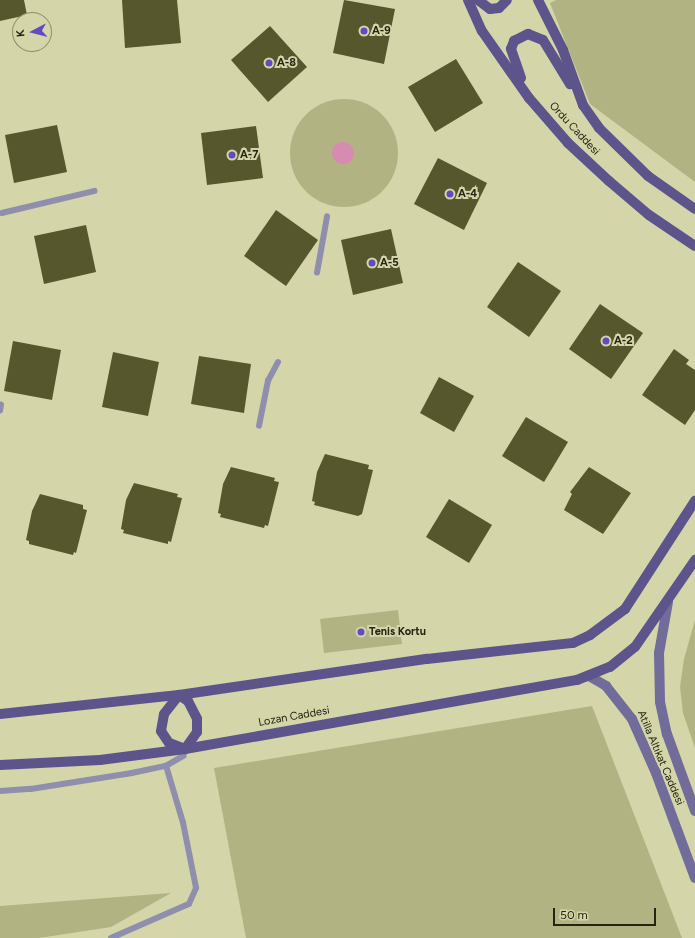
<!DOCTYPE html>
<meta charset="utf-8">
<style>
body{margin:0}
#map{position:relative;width:695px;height:938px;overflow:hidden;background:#d4d5a8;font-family:Figtree,sans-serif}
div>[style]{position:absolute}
.green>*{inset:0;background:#b2b382}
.round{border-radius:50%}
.water>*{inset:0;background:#d68bb0}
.building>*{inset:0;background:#57572e}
.lane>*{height:5.5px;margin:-2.75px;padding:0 2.75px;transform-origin:2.75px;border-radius:2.75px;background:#908ead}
.secondary>*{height:10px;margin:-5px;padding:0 5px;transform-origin:5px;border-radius:5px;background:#716c99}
.primary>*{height:10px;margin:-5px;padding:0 5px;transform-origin:5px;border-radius:5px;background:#5c548b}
.dots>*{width:11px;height:11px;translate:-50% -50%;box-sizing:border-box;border:2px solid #d4d5a8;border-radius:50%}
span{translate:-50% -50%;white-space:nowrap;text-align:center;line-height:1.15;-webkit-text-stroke:4px #d4d5a8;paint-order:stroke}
.poi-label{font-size:11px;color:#232412;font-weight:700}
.left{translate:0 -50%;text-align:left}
.street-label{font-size:11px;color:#232412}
.north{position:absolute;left:12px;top:12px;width:40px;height:40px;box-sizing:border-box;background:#d4d5a8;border:1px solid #8d8e6c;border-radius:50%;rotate:263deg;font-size:11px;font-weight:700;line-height:16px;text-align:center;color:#232412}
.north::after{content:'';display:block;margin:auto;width:14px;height:18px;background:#6549c1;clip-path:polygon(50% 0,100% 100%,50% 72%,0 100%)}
.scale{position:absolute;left:553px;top:908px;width:103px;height:18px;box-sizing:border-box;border:2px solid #232412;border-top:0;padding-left:5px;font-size:12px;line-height:14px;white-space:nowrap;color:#232412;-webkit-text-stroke:3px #d4d5a8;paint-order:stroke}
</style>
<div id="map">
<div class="green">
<i style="clip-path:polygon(556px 0,695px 0,695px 182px,590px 104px,550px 3px)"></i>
<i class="round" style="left:290px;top:99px;width:108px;height:108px"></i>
<i style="clip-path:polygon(398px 610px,402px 644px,324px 653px,320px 619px)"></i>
<i style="clip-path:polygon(695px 620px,695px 748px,683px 713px,680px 687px,684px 659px)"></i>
<i style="clip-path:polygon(592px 706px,682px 938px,246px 938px,214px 768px)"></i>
<i style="clip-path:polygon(171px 893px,111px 927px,39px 938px,0 938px,0 906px)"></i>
</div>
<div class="water">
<i class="round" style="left:332px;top:142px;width:22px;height:22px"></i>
</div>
<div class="building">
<i style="clip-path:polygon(0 0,24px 0,27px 15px,0 21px)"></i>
<i style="clip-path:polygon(122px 0,177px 0,181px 43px,125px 48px)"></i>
<i style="clip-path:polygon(344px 0,395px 9px,384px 64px,333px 53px)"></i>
<i style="clip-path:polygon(270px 26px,307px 67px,268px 102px,231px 60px)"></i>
<i style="clip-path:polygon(456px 59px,483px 103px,435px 132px,408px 87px)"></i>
<i style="clip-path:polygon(57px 125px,67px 172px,14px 183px,5px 135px)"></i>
<i style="clip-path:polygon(256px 126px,263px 178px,207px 185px,201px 133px)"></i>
<i style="clip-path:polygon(438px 158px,487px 183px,464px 230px,414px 204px)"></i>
<i style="clip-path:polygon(276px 210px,318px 240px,286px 286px,244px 256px)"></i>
<i style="clip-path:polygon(86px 225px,96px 272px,44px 284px,34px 236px)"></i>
<i style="clip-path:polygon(391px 229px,403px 283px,353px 295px,341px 240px)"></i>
<i style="clip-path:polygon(518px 262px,561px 291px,529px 337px,487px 307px)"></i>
<i style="clip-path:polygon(600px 304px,643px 333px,611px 379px,569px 349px)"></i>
<i style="clip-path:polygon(13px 341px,61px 350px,52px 400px,4px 391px)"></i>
<i style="clip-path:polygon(674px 349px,689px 360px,686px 364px,695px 370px,695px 410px,685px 425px,642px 395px)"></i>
<i style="clip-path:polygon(113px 352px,159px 362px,148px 416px,102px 407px)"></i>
<i style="clip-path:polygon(199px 356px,251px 364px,244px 413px,191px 404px)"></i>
<i style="clip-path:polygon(439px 377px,474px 396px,454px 432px,420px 413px)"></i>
<i style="clip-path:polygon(526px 417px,568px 442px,544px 482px,502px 456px)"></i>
<i style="clip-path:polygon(325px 454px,369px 465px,368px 469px,373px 470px,362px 514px,358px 516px,314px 505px,315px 502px,312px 501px,317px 472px)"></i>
<i style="clip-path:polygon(231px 467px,275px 478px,274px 481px,279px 482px,268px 526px,265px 525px,264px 528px,220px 517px,221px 514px,218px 513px,223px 484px)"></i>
<i style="clip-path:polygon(589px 467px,631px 493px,603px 534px,564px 510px,572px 494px,570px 492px)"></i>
<i style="clip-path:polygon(134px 483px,178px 494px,177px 497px,182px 498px,171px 542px,168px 541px,168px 544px,123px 533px,124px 530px,121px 529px,126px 500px)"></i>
<i style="clip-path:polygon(40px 494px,83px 505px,83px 509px,87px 510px,76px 553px,74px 552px,73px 555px,29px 544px,29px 541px,26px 540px,32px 511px)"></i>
<i style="clip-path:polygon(449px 499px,492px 525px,469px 563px,426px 537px)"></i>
</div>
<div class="lane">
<i style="left:2px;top:213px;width:95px;rotate:-13.4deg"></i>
<i style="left:317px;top:273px;width:57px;rotate:-79.9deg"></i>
<i style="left:0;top:411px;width:6px;rotate:-81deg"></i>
<i style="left:259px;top:426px;width:46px;rotate:-78.7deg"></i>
<i style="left:268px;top:381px;width:21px;rotate:-62deg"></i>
<i style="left:0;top:791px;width:31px;rotate:-4deg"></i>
<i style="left:31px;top:789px;width:102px;rotate:-9deg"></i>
<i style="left:132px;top:773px;width:35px;rotate:-12deg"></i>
<i style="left:166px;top:766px;width:20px;rotate:-30deg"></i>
<i style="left:183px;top:756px;width:7px;rotate:-74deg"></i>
<i style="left:111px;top:938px;width:85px;rotate:-23.6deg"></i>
<i style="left:189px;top:904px;width:17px;rotate:-66deg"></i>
<i style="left:196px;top:888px;width:66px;rotate:-101.3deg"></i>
<i style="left:183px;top:823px;width:59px;rotate:-106.6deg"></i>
</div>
<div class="secondary">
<i style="left:668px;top:602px;width:52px;rotate:100deg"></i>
<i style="left:659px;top:653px;width:49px;rotate:88.8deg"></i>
<i style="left:660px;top:702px;width:33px;rotate:78deg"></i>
<i style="left:667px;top:734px;width:82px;rotate:70deg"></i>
<i style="left:589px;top:676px;width:20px;rotate:30deg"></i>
<i style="left:606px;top:686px;width:42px;rotate:51.8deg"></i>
<i style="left:632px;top:719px;width:59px;rotate:66deg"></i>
<i style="left:656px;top:773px;width:112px;rotate:69.6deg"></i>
</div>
<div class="primary">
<i style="left:468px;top:0;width:34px;rotate:66deg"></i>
<i style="left:482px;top:31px;width:82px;rotate:55deg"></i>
<i style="left:529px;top:98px;width:60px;rotate:49.1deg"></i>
<i style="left:568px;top:143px;width:56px;rotate:42.8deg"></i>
<i style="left:609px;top:181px;width:52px;rotate:40.4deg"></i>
<i style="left:649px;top:215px;width:55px;rotate:34deg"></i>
<i style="left:478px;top:0;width:15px;rotate:37deg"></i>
<i style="left:490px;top:9px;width:9px;rotate:-6deg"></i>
<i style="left:499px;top:8px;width:11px;rotate:-45deg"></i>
<i style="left:538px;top:0;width:56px;rotate:63.4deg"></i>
<i style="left:563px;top:50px;width:59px;rotate:70deg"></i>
<i style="left:583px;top:105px;width:28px;rotate:55deg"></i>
<i style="left:599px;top:128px;width:69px;rotate:44.4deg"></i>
<i style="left:648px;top:176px;width:57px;rotate:35.1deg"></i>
<i style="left:521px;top:78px;width:31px;rotate:-109deg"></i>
<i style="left:511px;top:49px;width:9px;rotate:-69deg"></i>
<i style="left:514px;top:41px;width:16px;rotate:-27deg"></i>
<i style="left:528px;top:34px;width:16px;rotate:22deg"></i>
<i style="left:543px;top:40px;width:52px;rotate:58.5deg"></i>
<i style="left:179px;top:695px;width:11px;rotate:34deg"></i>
<i style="left:188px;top:701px;width:20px;rotate:63deg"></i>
<i style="left:197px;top:719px;width:13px;rotate:90deg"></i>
<i style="left:197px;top:732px;width:21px;rotate:125deg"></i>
<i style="left:185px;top:749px;width:17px;rotate:-159deg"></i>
<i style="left:169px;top:743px;width:14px;rotate:-124deg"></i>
<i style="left:161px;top:731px;width:17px;rotate:-80deg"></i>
<i style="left:164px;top:714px;width:24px;rotate:-52deg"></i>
<i style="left:0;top:714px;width:180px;rotate:-6.1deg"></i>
<i style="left:179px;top:695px;width:251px;rotate:-8.3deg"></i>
<i style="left:427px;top:659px;width:147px;rotate:-6.3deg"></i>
<i style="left:573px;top:643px;width:19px;rotate:-25deg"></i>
<i style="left:590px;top:635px;width:44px;rotate:-36.6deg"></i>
<i style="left:625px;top:609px;width:129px;rotate:-57.1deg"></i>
<i style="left:0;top:765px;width:100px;rotate:-2.9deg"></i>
<i style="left:100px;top:760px;width:86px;rotate:-7.4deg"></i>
<i style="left:185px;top:749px;width:398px;rotate:-10deg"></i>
<i style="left:577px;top:680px;width:35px;rotate:-22deg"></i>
<i style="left:610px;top:667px;width:32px;rotate:-39deg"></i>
<i style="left:635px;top:647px;width:106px;rotate:-55.4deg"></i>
</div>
<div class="dots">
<i style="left:364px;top:31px;background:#6549c1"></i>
<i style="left:269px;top:63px;background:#6549c1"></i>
<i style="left:232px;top:155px;background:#6549c1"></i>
<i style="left:450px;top:194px;background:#6549c1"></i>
<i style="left:372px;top:263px;background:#6549c1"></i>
<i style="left:606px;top:341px;background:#6549c1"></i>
<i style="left:361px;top:632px;background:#6549c1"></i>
</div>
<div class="poi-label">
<span class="left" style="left:372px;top:31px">A-9</span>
<span class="left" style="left:277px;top:63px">A-8</span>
<span class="left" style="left:240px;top:155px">A-7</span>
<span class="left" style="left:458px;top:194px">A-4</span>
<span class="left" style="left:380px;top:263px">A-5</span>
<span class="left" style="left:614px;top:341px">A-2</span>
<span class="left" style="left:369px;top:632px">Tenis Kortu</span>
</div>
<div class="street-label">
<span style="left:574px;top:129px;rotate:47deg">Ordu Caddesi</span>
<span style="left:294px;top:717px;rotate:-10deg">Lozan Caddesi</span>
<span style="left:660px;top:758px;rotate:67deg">Atilla Altıkat Caddesi</span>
</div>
<div class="north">K</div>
<div class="scale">50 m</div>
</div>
